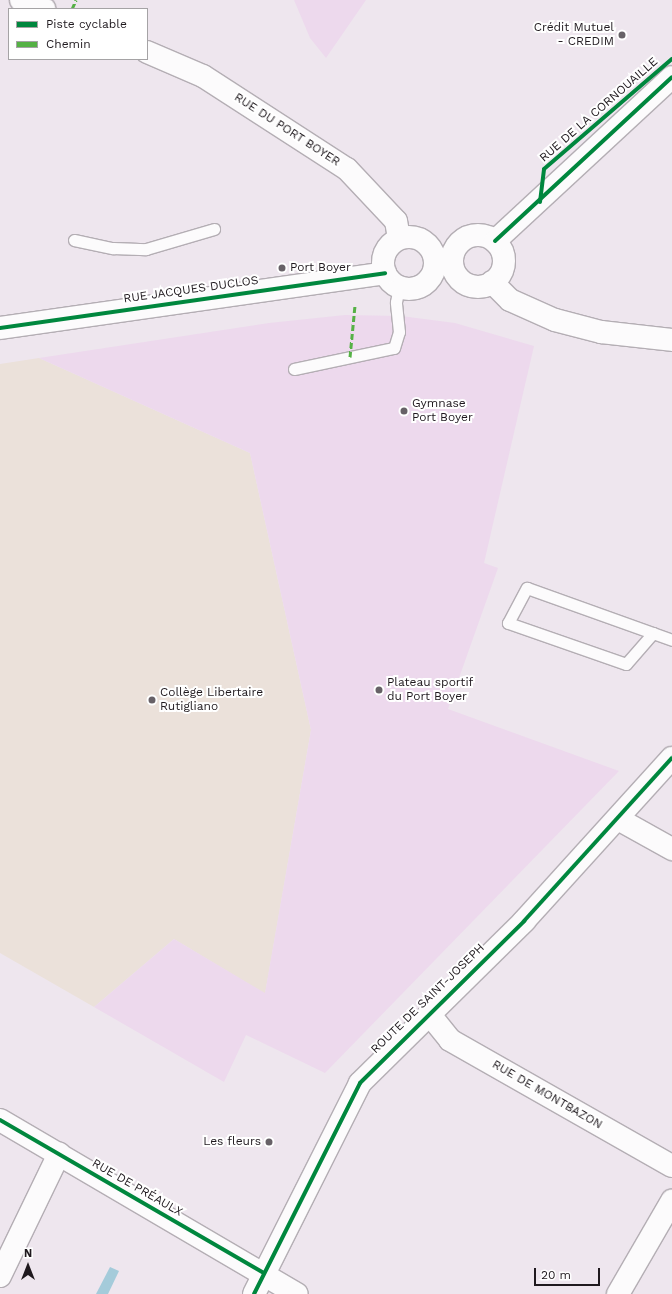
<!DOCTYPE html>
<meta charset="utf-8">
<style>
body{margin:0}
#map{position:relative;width:672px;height:1294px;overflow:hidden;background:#eee6ee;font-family:"Work Sans",sans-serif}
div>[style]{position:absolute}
.education>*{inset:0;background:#ebe1da}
.green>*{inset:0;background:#edd9ed}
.water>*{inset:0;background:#a4cbda}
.roads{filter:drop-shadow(1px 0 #b4aeb4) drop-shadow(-1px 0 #b4aeb4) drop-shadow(0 1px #b4aeb4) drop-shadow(0 -1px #b4aeb4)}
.service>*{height:11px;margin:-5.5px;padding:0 5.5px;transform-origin:5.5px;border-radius:5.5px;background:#fcfbfc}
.minor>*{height:22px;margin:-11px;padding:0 11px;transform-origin:11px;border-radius:11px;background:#fcfbfc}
.tertiary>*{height:22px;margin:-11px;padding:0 11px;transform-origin:11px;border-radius:11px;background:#fcfbfc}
.tertiary>.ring{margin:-11px;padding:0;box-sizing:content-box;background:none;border:22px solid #fcfbfc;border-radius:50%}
.quiet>*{height:3px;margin-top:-1.5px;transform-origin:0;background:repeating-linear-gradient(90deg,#55b145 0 6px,transparent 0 9px)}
.cycleway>*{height:4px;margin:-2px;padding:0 2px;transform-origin:2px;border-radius:2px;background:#00873e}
.dots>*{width:11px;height:11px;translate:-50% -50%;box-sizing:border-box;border:2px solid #fff;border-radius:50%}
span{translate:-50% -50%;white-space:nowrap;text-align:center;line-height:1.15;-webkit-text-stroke:4px #fff;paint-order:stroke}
.poi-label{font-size:12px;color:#1f191e}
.right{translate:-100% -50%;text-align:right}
.left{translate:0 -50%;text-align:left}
.street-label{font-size:12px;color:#1f191e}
.legend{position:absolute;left:8px;top:8px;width:140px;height:52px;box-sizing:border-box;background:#fff;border:1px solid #a5a3a5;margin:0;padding:5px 7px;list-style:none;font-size:12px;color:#1f191e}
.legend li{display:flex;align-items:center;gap:8px;height:20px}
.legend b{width:20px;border:1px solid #a5a3a5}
.north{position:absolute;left:8px;top:1246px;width:40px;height:40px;-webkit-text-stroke:3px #fff;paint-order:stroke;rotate:0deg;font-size:11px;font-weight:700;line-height:16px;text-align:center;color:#1f191e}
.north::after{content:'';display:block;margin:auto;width:14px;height:18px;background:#1f191e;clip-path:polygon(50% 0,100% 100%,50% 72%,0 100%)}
.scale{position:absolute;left:534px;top:1268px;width:66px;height:18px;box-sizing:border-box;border:2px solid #1f191e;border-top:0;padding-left:5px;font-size:12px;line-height:14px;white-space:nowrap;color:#1f191e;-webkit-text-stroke:3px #fff;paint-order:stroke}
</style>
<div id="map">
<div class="education">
<i style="clip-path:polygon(39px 358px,250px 453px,311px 730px,265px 994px,174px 939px,94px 1007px,0 953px,0 364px)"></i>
</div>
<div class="green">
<i style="clip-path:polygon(294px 0,366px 0,326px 58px,310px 38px)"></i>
<i style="clip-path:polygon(345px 315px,401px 316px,455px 323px,534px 346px,484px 563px,498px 568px,448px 709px,619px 771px,325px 1073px,246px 1035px,224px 1082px,94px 1007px,174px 939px,265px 993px,311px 730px,250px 453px,39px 358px,269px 323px)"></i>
</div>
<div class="water">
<i style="clip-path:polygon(110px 1267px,119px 1271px,108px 1294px,96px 1294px)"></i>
</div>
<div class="roads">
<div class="service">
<i style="left:74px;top:240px;width:40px;rotate:12deg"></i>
<i style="left:113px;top:248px;width:33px;rotate:2deg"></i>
<i style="left:146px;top:249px;width:71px;rotate:-16.4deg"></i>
<i style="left:294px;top:369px;width:102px;rotate:-11.9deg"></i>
<i style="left:394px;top:348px;width:17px;rotate:-73deg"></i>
<i style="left:399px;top:332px;width:30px;rotate:-96deg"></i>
<i style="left:396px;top:302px;width:15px;rotate:-79deg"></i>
<i style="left:653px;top:633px;width:41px;rotate:131.1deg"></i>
<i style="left:626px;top:664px;width:125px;rotate:-160.8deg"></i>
<i style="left:508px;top:623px;width:40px;rotate:-62deg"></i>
<i style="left:527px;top:588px;width:154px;rotate:19.7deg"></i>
</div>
<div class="minor">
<i style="left:21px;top:0;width:25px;rotate:21deg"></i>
<i style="left:147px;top:52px;width:61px;rotate:23.2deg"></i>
<i style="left:203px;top:76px;width:171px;rotate:32.9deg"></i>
<i style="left:347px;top:169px;width:71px;rotate:46.7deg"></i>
<i style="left:396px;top:221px;width:17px;rotate:80deg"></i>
<i style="left:492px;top:282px;width:25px;rotate:45deg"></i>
<i style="left:510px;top:300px;width:49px;rotate:24deg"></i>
<i style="left:555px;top:320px;width:48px;rotate:14.6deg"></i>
<i style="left:601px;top:332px;width:71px;rotate:6.4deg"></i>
<i style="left:618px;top:819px;width:62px;rotate:29.1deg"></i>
<i style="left:430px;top:1015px;width:32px;rotate:51deg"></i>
<i style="left:450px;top:1040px;width:255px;rotate:29.6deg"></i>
<i style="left:0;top:1120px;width:344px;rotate:30.4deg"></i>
<i style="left:0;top:1276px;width:136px;rotate:-64.2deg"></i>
<i style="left:618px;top:1294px;width:108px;rotate:-59.9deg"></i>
</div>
<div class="tertiary">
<i class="ring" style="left:452px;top:235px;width:30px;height:30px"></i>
<i class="ring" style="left:383px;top:237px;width:30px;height:30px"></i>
<i style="left:495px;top:241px;width:241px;rotate:-42.8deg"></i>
<i style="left:0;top:328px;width:389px;rotate:-8.1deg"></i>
<i style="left:254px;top:1294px;width:236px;rotate:-63.3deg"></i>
<i style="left:360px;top:1083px;width:231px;rotate:-44.6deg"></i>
<i style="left:524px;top:921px;width:220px;rotate:-47.8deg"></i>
</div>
</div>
<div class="quiet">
<i style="left:72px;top:9px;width:10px;rotate:-66deg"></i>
<i style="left:350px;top:357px;width:52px;rotate:-84.5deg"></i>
</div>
<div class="cycleway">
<i style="left:540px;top:202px;width:33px;rotate:-83deg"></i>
<i style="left:544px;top:169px;width:169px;rotate:-40.7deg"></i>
<i style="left:495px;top:241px;width:241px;rotate:-42.8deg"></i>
<i style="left:0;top:328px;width:389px;rotate:-8.1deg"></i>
<i style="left:0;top:1120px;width:305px;rotate:30.1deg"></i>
<i style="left:254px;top:1294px;width:236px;rotate:-63.3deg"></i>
<i style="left:360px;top:1083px;width:231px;rotate:-44.6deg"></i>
<i style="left:524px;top:921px;width:220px;rotate:-47.8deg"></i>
</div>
<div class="dots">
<i style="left:622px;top:35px;background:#676167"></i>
<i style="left:282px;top:268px;background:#676167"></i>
<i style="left:404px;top:411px;background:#676167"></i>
<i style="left:379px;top:690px;background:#676167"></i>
<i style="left:152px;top:700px;background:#676167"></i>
<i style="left:269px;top:1142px;background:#676167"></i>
</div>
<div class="poi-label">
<span class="right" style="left:614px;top:35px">Crédit Mutuel<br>- CREDIM</span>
<span class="left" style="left:290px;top:268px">Port Boyer</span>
<span class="left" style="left:412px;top:411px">Gymnase<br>Port Boyer</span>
<span class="left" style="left:387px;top:690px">Plateau sportif<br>du Port Boyer</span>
<span class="left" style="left:160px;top:700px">Collège Libertaire<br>Rutigliano</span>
<span class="right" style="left:261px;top:1142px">Les fleurs</span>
</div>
<div class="street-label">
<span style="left:599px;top:110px;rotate:-41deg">RUE DE LA CORNOUAILLE</span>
<span style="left:287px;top:130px;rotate:33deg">RUE DU PORT BOYER</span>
<span style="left:191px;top:290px;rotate:-8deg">RUE JACQUES DUCLOS</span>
<span style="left:428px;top:999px;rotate:-44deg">ROUTE DE SAINT-JOSEPH</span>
<span style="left:547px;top:1095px;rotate:30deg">RUE DE MONTBAZON</span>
<span style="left:137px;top:1188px;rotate:30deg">RUE DE PRÉAULX</span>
</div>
<ul class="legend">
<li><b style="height:5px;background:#00873e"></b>Piste cyclable</li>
<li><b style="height:5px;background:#55b145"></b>Chemin</li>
</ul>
<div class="north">N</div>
<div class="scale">20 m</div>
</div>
